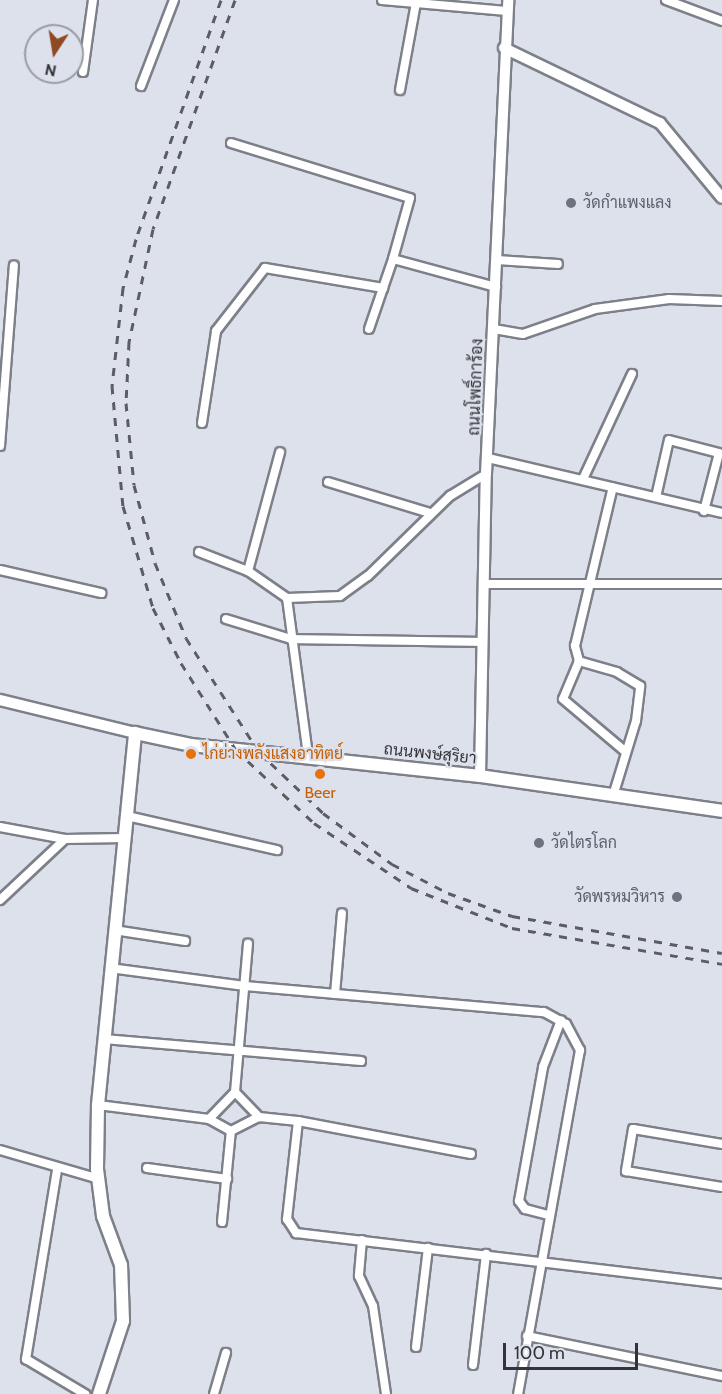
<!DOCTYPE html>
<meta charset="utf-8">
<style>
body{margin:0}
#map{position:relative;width:722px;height:1394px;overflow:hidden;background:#dde1eb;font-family:Cabin,Sarabun,sans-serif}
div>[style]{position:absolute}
.roads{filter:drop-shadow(2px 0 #7d8089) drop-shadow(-2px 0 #7d8089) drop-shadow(0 2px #7d8089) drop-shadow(0 -2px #7d8089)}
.minor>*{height:8px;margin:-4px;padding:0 4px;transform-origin:4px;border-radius:4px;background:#fff}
.tertiary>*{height:10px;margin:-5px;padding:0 5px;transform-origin:5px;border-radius:5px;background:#fff}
.secondary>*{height:12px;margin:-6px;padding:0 6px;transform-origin:6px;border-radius:6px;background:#fff}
.rail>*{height:3px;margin-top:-1.5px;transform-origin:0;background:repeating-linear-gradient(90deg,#5b5d62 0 8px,transparent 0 16px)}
.dots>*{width:16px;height:16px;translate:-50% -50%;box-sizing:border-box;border:3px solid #dde1eb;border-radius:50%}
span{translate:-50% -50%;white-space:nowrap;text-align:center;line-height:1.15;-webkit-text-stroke:4.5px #dde1eb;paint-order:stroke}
.worship-label{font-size:16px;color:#5b616d}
.left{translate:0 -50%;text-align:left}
.right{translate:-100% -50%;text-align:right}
.street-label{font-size:16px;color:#333438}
.food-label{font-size:16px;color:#c56008}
.north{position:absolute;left:24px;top:24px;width:60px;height:60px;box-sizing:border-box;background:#dde1eb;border:2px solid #999ca3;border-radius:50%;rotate:192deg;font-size:16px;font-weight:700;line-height:24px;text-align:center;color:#333438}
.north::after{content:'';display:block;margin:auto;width:21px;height:27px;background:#904a23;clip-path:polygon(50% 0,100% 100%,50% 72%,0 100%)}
.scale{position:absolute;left:503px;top:1343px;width:135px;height:27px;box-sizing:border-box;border:3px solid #333438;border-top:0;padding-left:8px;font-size:18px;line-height:21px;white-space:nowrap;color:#333438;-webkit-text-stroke:4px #dde1eb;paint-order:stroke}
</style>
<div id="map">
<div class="roads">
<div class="minor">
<i style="left:382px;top:0;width:125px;rotate:5deg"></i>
<i style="left:666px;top:0;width:60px;rotate:20.6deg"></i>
<i style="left:83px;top:72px;width:73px;rotate:-82.1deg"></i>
<i style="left:141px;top:86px;width:92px;rotate:-69deg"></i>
<i style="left:400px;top:90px;width:88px;rotate:-79.6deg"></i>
<i style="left:231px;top:143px;width:187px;rotate:17.1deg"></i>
<i style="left:410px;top:198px;width:63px;rotate:105.6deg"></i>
<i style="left:393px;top:259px;width:107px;rotate:15.2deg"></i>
<i style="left:497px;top:260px;width:61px;rotate:3.8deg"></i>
<i style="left:369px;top:329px;width:43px;rotate:-71.1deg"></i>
<i style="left:494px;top:329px;width:29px;rotate:10deg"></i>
<i style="left:523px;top:334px;width:76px;rotate:-19.1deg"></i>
<i style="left:595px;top:309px;width:75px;rotate:-7.7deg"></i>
<i style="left:669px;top:299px;width:53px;rotate:2.2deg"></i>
<i style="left:202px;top:423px;width:93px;rotate:-81.3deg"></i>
<i style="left:216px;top:331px;width:80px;rotate:-52.1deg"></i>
<i style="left:265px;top:268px;width:120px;rotate:9.6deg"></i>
<i style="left:383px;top:288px;width:31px;rotate:-71deg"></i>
<i style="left:0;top:446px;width:181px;rotate:-85.6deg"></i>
<i style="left:488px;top:458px;width:240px;rotate:13.2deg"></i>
<i style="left:583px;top:479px;width:116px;rotate:-65deg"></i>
<i style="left:328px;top:482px;width:107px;rotate:16.9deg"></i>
<i style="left:656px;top:497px;width:58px;rotate:-77.2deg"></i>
<i style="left:669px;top:440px;width:52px;rotate:14.6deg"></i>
<i style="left:719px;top:453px;width:60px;rotate:104.5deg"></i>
<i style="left:199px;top:552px;width:53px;rotate:21.2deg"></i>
<i style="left:248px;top:571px;width:47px;rotate:34.7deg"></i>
<i style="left:287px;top:598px;width:53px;rotate:-2.2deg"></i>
<i style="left:340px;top:596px;width:34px;rotate:-36deg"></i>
<i style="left:368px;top:576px;width:115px;rotate:-44.3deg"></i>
<i style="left:450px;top:496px;width:42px;rotate:-31.4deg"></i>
<i style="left:0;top:570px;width:104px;rotate:12.8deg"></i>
<i style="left:248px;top:571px;width:123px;rotate:-74.9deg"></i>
<i style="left:483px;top:584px;width:239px"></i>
<i style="left:287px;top:598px;width:159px;rotate:82.4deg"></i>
<i style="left:226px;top:619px;width:68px;rotate:17.1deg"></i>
<i style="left:291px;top:639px;width:191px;rotate:0.9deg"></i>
<i style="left:579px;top:661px;width:41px;rotate:112.8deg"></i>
<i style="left:563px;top:699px;width:82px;rotate:40.1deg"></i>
<i style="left:613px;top:796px;width:78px;rotate:-73deg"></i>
<i style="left:636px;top:721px;width:35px;rotate:-83deg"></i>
<i style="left:640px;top:686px;width:27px;rotate:-149deg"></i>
<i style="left:617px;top:672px;width:40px;rotate:-164deg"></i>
<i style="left:579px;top:661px;width:16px;rotate:-105deg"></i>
<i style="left:575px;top:646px;width:163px;rotate:-76.6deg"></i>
<i style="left:127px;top:816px;width:154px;rotate:12.8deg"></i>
<i style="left:0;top:827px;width:66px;rotate:10.5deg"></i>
<i style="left:65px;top:839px;width:60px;rotate:-1deg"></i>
<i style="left:0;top:900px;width:89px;rotate:-43.2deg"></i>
<i style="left:114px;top:930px;width:72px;rotate:8.8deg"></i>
<i style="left:110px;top:968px;width:136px;rotate:7.6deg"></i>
<i style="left:245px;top:986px;width:300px;rotate:5deg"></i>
<i style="left:544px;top:1012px;width:25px;rotate:29deg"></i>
<i style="left:566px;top:1024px;width:30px;rotate:62deg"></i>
<i style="left:580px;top:1050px;width:350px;rotate:100.2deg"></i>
<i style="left:335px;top:994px;width:81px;rotate:-85.1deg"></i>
<i style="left:104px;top:1039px;width:258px;rotate:4.9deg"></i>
<i style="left:235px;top:1092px;width:149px;rotate:-85deg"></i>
<i style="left:98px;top:1105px;width:112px;rotate:7.2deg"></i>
<i style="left:209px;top:1119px;width:25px;rotate:29deg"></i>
<i style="left:231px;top:1131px;width:31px;rotate:-27deg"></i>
<i style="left:259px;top:1117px;width:39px;rotate:6deg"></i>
<i style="left:298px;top:1121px;width:176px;rotate:10.8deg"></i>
<i style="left:209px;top:1119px;width:37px;rotate:-46deg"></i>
<i style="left:235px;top:1092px;width:35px;rotate:46deg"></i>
<i style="left:298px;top:1121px;width:99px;rotate:96.4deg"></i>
<i style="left:287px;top:1219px;width:17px;rotate:57deg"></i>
<i style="left:296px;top:1233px;width:429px;rotate:6.8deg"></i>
<i style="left:722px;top:1144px;width:90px;rotate:-170.4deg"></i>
<i style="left:633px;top:1129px;width:43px;rotate:99.5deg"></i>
<i style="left:626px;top:1171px;width:97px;rotate:9.5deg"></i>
<i style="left:0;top:1150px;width:103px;rotate:16.3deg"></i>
<i style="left:147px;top:1168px;width:81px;rotate:7.8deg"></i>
<i style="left:57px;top:1170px;width:192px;rotate:99.3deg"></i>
<i style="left:26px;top:1359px;width:69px;rotate:30.7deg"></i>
<i style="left:548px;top:1215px;width:24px;rotate:-165deg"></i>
<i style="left:525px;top:1209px;width:10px;rotate:-127deg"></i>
<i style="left:519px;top:1201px;width:136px;rotate:-79.8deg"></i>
<i style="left:543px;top:1067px;width:50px;rotate:-69deg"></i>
<i style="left:222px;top:1222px;width:91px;rotate:-84.4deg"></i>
<i style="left:362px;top:1240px;width:36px;rotate:95deg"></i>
<i style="left:359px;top:1276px;width:33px;rotate:65deg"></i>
<i style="left:373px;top:1306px;width:89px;rotate:81.6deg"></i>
<i style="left:527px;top:1336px;width:199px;rotate:11.6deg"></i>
<i style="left:416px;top:1347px;width:100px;rotate:-83.1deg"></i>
<i style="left:473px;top:1365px;width:112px;rotate:-83.3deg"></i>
<i style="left:214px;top:1394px;width:43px;rotate:-73.7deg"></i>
</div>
<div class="tertiary">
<i style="left:504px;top:48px;width:173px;rotate:25.7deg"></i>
<i style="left:660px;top:123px;width:97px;rotate:50.4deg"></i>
<i style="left:0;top:700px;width:139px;rotate:13.7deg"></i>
<i style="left:480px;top:776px;width:302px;rotate:-88.9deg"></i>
<i style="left:486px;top:474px;width:475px;rotate:-87.3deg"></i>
</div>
<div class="secondary">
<i style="left:99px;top:1394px;width:77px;rotate:-71.8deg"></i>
<i style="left:123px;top:1321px;width:56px;rotate:-92deg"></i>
<i style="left:121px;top:1265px;width:52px;rotate:-110.2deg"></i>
<i style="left:103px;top:1216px;width:47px;rotate:-97.3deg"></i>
<i style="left:97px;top:1169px;width:64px;rotate:-89.1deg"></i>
<i style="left:98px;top:1105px;width:374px;rotate:-84.3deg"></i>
<i style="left:135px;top:733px;width:57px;rotate:12.1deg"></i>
<i style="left:191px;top:745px;width:291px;rotate:6.1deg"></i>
<i style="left:480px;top:776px;width:245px;rotate:8.2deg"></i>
</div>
</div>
<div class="rail">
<i style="left:221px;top:0;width:254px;rotate:109.6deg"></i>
<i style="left:136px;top:239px;width:51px;rotate:104.9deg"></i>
<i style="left:123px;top:288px;width:99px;rotate:96.4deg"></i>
<i style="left:112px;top:386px;width:121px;rotate:84.8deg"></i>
<i style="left:123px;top:506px;width:106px;rotate:73.6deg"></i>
<i style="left:153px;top:608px;width:62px;rotate:63deg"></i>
<i style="left:181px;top:663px;width:103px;rotate:57.7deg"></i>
<i style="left:236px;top:750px;width:107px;rotate:43.1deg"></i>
<i style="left:314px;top:823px;width:117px;rotate:33.8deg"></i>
<i style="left:411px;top:888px;width:109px;rotate:21.6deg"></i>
<i style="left:512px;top:928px;width:213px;rotate:9.7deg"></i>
<i style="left:235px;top:0;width:243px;rotate:109.7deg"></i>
<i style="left:153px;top:229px;width:116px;rotate:102deg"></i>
<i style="left:129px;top:342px;width:61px;rotate:92.8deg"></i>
<i style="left:126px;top:403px;width:82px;rotate:84.4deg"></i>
<i style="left:134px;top:485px;width:81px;rotate:74.9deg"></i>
<i style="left:155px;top:563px;width:81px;rotate:67.5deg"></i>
<i style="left:186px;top:638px;width:135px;rotate:57.4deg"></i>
<i style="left:259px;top:752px;width:88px;rotate:43.6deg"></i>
<i style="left:323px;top:813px;width:86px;rotate:36.5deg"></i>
<i style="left:392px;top:864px;width:63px;rotate:27.4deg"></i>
<i style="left:448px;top:893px;width:68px;rotate:19.8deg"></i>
<i style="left:512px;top:916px;width:213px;rotate:10deg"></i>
</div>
<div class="dots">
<i style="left:571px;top:203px;background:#6b7280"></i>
<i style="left:191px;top:754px;background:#e8710a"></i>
<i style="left:320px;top:774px;background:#e8710a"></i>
<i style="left:539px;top:843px;background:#6b7280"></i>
<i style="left:677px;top:897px;background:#6b7280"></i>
</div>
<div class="worship-label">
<span class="left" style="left:583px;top:203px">วัดกำแพงแลง</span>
<span class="left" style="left:551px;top:843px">วัดไตรโลก</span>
<span class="right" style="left:665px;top:897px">วัดพรหมวิหาร</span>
</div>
<div class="street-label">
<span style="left:476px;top:387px;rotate:-88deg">ถนนโพธิ์การ้อง</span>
<span style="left:430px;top:754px;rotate:6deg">ถนนพงษ์สุริยา</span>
</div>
<div class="food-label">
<span class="left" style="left:203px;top:754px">ไก่ย่างพลังแสงอาทิตย์</span>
<span style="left:320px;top:793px">Beer</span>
</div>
<div class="north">N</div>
<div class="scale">100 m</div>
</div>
